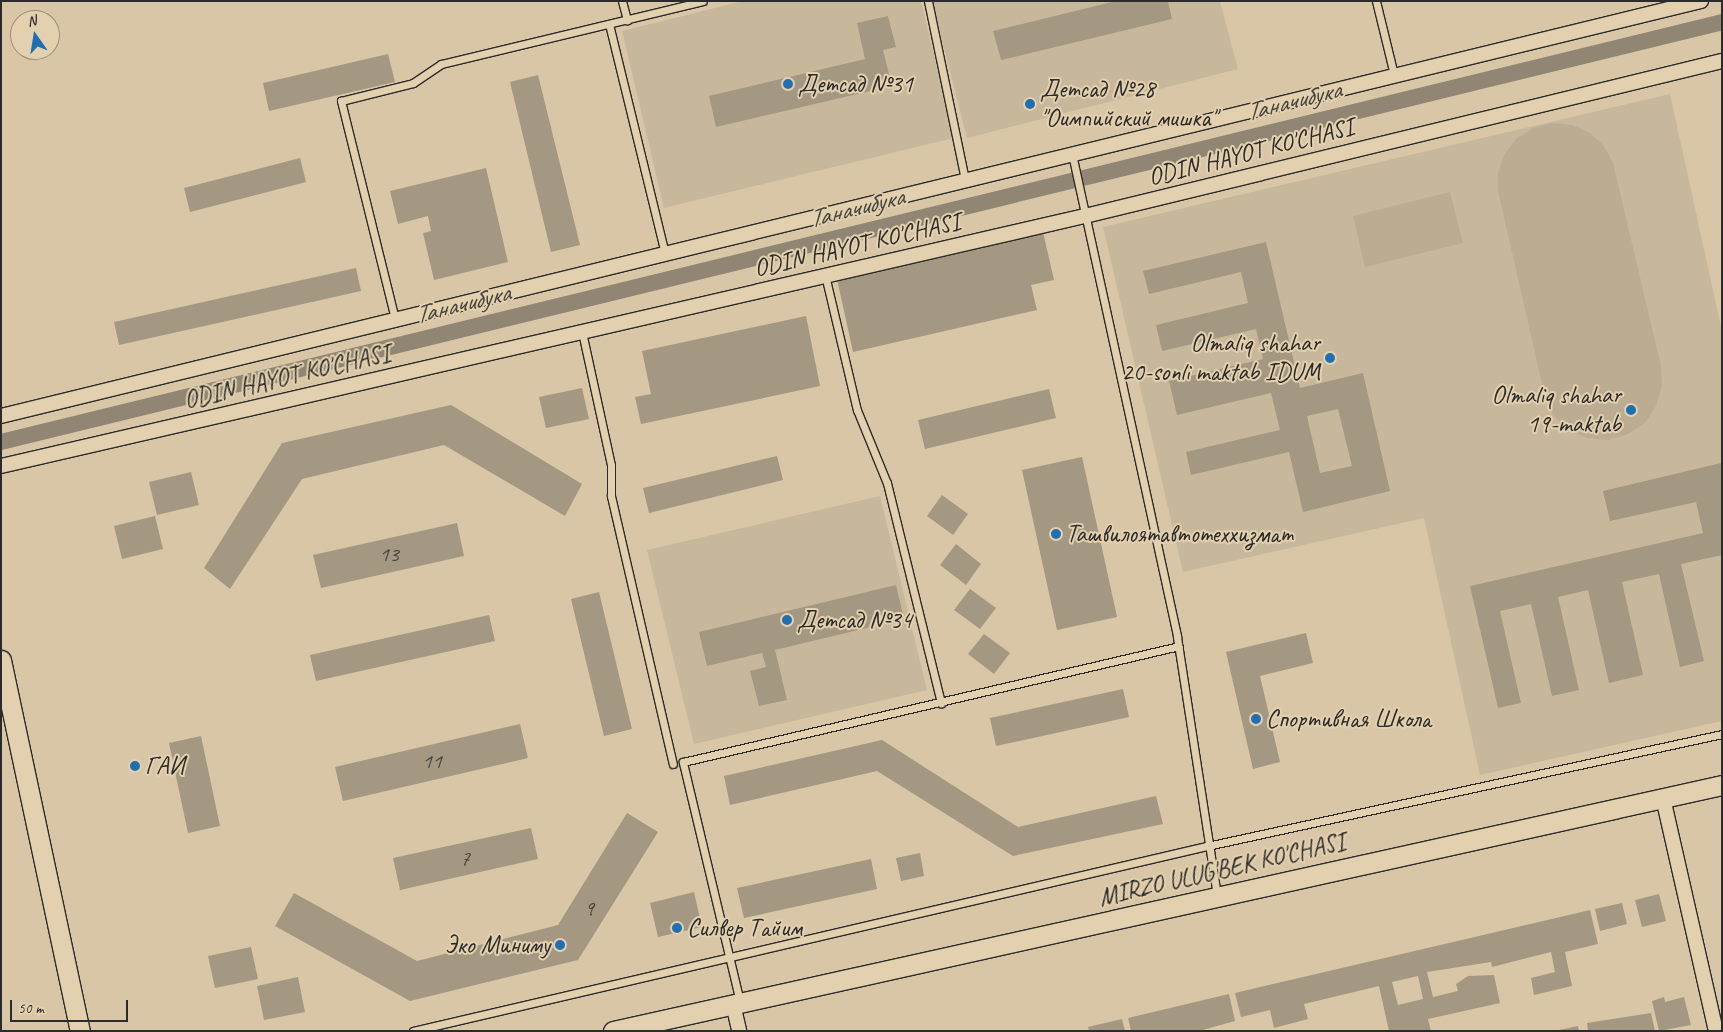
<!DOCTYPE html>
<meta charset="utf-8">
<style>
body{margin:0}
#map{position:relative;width:1723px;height:1032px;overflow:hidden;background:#d8c6a6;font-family:Caveat,sans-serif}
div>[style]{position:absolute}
.built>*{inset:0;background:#c8b89b}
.green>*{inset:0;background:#bbac92}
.canal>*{height:16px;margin:-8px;padding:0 8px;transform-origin:8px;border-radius:8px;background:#918674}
.building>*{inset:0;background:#a49882}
.roads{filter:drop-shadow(1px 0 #2b2b2b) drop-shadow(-1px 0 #2b2b2b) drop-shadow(0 1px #2b2b2b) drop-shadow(0 -1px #2b2b2b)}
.lane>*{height:7px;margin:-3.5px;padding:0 3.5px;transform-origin:3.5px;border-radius:3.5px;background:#e3d0ae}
.street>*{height:14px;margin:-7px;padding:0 7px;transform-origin:7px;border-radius:7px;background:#e3d0ae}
.secondary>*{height:19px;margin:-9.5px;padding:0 9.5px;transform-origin:9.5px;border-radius:9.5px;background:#e3d0ae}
.dots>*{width:14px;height:14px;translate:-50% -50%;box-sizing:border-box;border:2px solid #e3d0ae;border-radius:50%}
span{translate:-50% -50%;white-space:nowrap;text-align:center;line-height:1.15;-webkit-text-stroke:4px #e3d0ae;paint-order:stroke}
.number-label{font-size:22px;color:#494641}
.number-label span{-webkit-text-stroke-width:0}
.poi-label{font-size:25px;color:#2b2b2b}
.left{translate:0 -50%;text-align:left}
.right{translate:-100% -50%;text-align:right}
.street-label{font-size:25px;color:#2b2b2b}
.water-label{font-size:26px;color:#44423d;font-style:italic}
.frame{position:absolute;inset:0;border:2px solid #2b2b2b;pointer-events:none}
.north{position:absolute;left:10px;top:10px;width:50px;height:50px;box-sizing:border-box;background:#e3d0ae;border:1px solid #998e7a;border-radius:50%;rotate:347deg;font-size:14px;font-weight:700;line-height:20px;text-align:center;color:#2b2b2b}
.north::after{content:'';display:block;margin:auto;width:18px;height:22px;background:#1f6fb2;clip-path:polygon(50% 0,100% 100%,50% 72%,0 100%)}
.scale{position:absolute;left:10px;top:1000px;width:118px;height:22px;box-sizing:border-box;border:2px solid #2b2b2b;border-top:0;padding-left:6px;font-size:15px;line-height:18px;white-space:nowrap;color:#2b2b2b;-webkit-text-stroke:4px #e3d0ae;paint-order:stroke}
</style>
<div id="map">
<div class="built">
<i style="clip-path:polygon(743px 1px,921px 1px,954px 138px,664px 208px,622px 31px)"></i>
<i style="clip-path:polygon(932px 1px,1220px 1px,1238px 69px,967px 138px)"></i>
<i style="clip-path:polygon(1670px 94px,1722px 331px,1722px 721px,1480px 775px,1424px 518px,1183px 572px,1103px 227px)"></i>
<i style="clip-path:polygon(880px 496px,927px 690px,694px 744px,647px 550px)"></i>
</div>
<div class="green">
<i style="clip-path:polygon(1552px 123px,1572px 125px,1590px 133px,1604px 146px,1613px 163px,1661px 366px,1662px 386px,1656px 406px,1645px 423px,1628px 434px,1608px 440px,1587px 438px,1569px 430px,1554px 416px,1545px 397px,1498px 191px,1498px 172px,1505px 153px,1517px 138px,1533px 128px)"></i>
<i style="clip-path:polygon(1450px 192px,1463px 243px,1365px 267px,1353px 216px)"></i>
</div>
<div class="canal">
<i style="left:1px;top:442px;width:1772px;rotate:-13.71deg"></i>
</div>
<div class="building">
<i style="clip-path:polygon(1116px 1px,1168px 1px,1172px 19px,1001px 60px,993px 31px)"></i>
<i style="clip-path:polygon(888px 16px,896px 47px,883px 50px,892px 86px,716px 127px,709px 96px,865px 59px,857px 23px)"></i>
<i style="clip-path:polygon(388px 54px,395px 82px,269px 111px,263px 83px)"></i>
<i style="clip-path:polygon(538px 75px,580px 245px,551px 252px,510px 82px)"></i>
<i style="clip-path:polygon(300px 158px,306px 182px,190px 212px,184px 188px)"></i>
<i style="clip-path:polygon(486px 168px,508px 262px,434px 280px,423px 233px,431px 231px,428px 216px,398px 224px,390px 191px)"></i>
<i style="clip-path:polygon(1043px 232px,1054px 280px,1031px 285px,1037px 310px,853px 352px,837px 279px)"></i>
<i style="clip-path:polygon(evenodd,1266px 242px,1300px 388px,1363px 373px,1390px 491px,1303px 512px,1289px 452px,1191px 475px,1186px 452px,1280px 430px,1271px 393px,1177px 415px,1169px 381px,1263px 359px,1256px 329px,1162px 351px,1156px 325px,1248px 303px,1241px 272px,1149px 294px,1143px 271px,1266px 242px,1338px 409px,1352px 466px,1320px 473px,1307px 416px,1338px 409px)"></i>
<i style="clip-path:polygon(356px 268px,361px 291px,119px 345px,114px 322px)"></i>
<i style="clip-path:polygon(806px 316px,820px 386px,641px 424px,635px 397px,651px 394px,642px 351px)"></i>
<i style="clip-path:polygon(582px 388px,589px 419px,546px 428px,539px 397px)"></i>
<i style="clip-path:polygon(1049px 389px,1056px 418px,925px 449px,918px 420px)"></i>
<i style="clip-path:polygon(451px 405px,582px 484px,565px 516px,444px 445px,302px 479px,230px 589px,204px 568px,282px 443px)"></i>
<i style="clip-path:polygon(777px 456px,783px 480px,649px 513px,643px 488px)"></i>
<i style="clip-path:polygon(1082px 457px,1117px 617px,1057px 630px,1022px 470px)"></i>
<i style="clip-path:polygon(1721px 463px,1722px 555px,1681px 564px,1704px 661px,1680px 667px,1659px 574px,1622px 582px,1643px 675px,1609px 683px,1588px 590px,1558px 597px,1579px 690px,1552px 696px,1531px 604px,1500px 611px,1521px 703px,1498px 708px,1470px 586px,1703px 533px,1696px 502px,1610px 521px,1603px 491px)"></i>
<i style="clip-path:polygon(191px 472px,199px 505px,157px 515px,149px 482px)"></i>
<i style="clip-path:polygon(942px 495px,968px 514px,953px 535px,927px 516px)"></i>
<i style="clip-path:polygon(155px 516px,163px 549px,122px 559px,114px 526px)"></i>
<i style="clip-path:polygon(457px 523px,464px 556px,321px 588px,313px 555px)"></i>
<i style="clip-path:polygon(956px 544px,981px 564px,966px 585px,940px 565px)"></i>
<i style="clip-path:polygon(896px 585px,904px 619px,775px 650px,787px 700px,759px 706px,750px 671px,766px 667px,762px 653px,707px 666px,699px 632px)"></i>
<i style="clip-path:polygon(970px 589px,996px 608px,980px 629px,954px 610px)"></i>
<i style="clip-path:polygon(599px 592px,632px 729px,604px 736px,571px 599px)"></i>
<i style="clip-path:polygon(489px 615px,495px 641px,316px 681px,310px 655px)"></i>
<i style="clip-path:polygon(1306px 633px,1313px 663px,1260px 676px,1280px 762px,1253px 769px,1226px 652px)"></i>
<i style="clip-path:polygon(984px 634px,1010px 653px,994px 674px,968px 654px)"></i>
<i style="clip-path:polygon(1123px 689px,1129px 717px,996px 746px,990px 718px)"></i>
<i style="clip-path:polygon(520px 724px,528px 758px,343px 801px,335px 767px)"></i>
<i style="clip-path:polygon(201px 736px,220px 826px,188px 833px,169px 743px)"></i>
<i style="clip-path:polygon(882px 740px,1018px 827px,1156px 796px,1163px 824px,1013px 856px,877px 771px,730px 805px,724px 776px)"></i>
<i style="clip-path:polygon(627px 813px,658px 832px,578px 960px,410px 1001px,275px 926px,294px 893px,417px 961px,558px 925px)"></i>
<i style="clip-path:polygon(531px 828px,538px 859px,400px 890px,393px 858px)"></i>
<i style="clip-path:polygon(920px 853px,924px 876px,901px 881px,896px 858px)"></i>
<i style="clip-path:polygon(871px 859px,877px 889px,744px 918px,737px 888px)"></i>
<i style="clip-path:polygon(694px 892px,702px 927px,658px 937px,650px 903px)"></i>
<i style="clip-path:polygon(1659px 894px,1666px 921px,1642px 927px,1635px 900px)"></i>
<i style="clip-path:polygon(1622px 903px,1627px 924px,1600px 931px,1595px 909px)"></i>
<i style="clip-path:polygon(evenodd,1590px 910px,1598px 944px,1565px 952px,1572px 986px,1534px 995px,1531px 978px,1555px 972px,1551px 952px,1492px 967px,1491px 962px,1427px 972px,1433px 997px,1458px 991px,1456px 984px,1468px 976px,1494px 975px,1500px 1003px,1428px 1019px,1431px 1031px,1389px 1031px,1379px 986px,1304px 1004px,1308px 1019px,1274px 1028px,1270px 1010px,1241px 1017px,1235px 993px,1590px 910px,1418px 976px,1423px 999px,1398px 1005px,1392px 982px,1418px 976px)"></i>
<i style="clip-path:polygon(251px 947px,258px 979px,215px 988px,208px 956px)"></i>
<i style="clip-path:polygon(298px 977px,305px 1012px,264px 1020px,257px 986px)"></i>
<i style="clip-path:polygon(1229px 994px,1235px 1021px,1199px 1031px,1131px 1031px,1128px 1018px)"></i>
<i style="clip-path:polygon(1664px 997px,1665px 1002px,1684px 997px,1691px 1025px,1659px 1031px,1652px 1001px)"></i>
<i style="clip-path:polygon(1651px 1013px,1655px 1031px,1588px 1031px,1587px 1023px)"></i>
<i style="clip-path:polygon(1122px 1019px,1125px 1031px,1089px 1031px,1088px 1027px)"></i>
<i style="clip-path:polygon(1578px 1026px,1579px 1031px,1559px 1031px,1559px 1030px)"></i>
</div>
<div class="roads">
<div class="lane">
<i style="left:622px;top:1px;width:20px;rotate:75deg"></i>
<i style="left:928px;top:1px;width:183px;rotate:78.3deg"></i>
<i style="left:1376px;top:1px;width:76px;rotate:76.3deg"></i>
<i style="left:609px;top:24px;width:236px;rotate:76.3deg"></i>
<i style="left:1072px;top:154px;width:494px;rotate:77.7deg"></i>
<i style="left:1177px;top:637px;width:262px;rotate:81.2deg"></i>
<i style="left:825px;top:275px;width:139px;rotate:76.7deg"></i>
<i style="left:857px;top:410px;width:79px;rotate:67.7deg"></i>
<i style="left:887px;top:483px;width:227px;rotate:76.2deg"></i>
<i style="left:395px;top:319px;width:225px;rotate:-103.9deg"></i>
<i style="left:341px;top:101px;width:74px;rotate:-14deg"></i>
<i style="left:413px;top:83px;width:34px;rotate:-34deg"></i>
<i style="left:441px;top:64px;width:269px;rotate:-13.5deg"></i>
<i style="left:582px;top:332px;width:136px;rotate:77.7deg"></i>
<i style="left:611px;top:465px;width:31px;rotate:90deg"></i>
<i style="left:611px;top:496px;width:275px;rotate:77deg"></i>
<i style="left:740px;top:1002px;width:247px;rotate:-103.4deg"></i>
<i style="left:683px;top:762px;width:509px;rotate:-13.16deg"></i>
<i style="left:413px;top:1031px;width:815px;rotate:-13.12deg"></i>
<i style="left:1207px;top:846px;width:527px;rotate:-12.27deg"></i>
</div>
<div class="street">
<i style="left:1px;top:416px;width:1750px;rotate:-13.72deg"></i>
<i style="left:1px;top:466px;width:1112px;rotate:-12.99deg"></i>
<i style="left:1085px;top:216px;width:656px;rotate:-13.68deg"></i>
<i style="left:1663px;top:798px;width:239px;rotate:77.2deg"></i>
<i style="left:733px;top:1004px;width:28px;rotate:77deg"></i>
</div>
<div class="secondary">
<i style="left:1px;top:660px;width:379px;rotate:78deg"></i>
<i style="left:613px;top:1031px;width:1136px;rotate:-12.51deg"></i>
</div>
</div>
<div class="dots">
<i style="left:788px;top:84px;background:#1f6fb2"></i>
<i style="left:1030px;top:104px;background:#1f6fb2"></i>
<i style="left:1330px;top:358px;background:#1f6fb2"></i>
<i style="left:1631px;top:410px;background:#1f6fb2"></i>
<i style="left:1056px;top:534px;background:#1f6fb2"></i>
<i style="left:787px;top:620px;background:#1f6fb2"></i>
<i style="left:1256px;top:719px;background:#1f6fb2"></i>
<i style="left:135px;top:766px;background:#1f6fb2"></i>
<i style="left:677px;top:928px;background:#1f6fb2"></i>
<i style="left:560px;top:945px;background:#1f6fb2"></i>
</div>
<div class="number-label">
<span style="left:389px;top:555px">13</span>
<span style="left:432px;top:762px">11</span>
<span style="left:465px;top:859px">7</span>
<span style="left:589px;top:909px">9</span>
</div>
<div class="poi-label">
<span class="left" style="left:798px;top:84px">Детсад №31</span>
<span class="left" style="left:1040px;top:104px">Детсад №28<br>"Оимпийский мишка"</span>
<span class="right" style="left:1320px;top:358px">Olmaliq shahar<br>20-sonli maktab IDUM</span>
<span class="right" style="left:1621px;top:410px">Olmaliq shahar<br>19-maktab</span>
<span class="left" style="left:1066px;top:534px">Ташвилоятавтотеххизмат</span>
<span class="left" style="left:797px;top:620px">Детсад №34</span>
<span class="left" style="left:1266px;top:719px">Спортивная Школа</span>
<span class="left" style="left:145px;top:766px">ГАИ</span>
<span class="left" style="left:687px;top:928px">Силвер Тайим</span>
<span class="right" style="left:550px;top:945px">Эко Миниму</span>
</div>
<div class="street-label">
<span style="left:1251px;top:152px;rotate:-14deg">ODIN HAYOT KO'CHASI</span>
<span style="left:857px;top:245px;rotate:-13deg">ODIN HAYOT KO'CHASI</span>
<span style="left:287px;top:377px;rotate:-13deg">ODIN HAYOT KO'CHASI</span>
<span style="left:1222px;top:870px;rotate:-13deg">MIRZO ULUG'BEK KO'CHASI</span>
</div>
<div class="water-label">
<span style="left:1293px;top:101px;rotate:-14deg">Таначибука</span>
<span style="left:856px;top:208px;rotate:-14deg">Таначибука</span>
<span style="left:462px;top:304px;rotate:-14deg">Таначибука</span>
</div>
<div class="frame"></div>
<div class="north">N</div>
<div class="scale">50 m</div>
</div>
